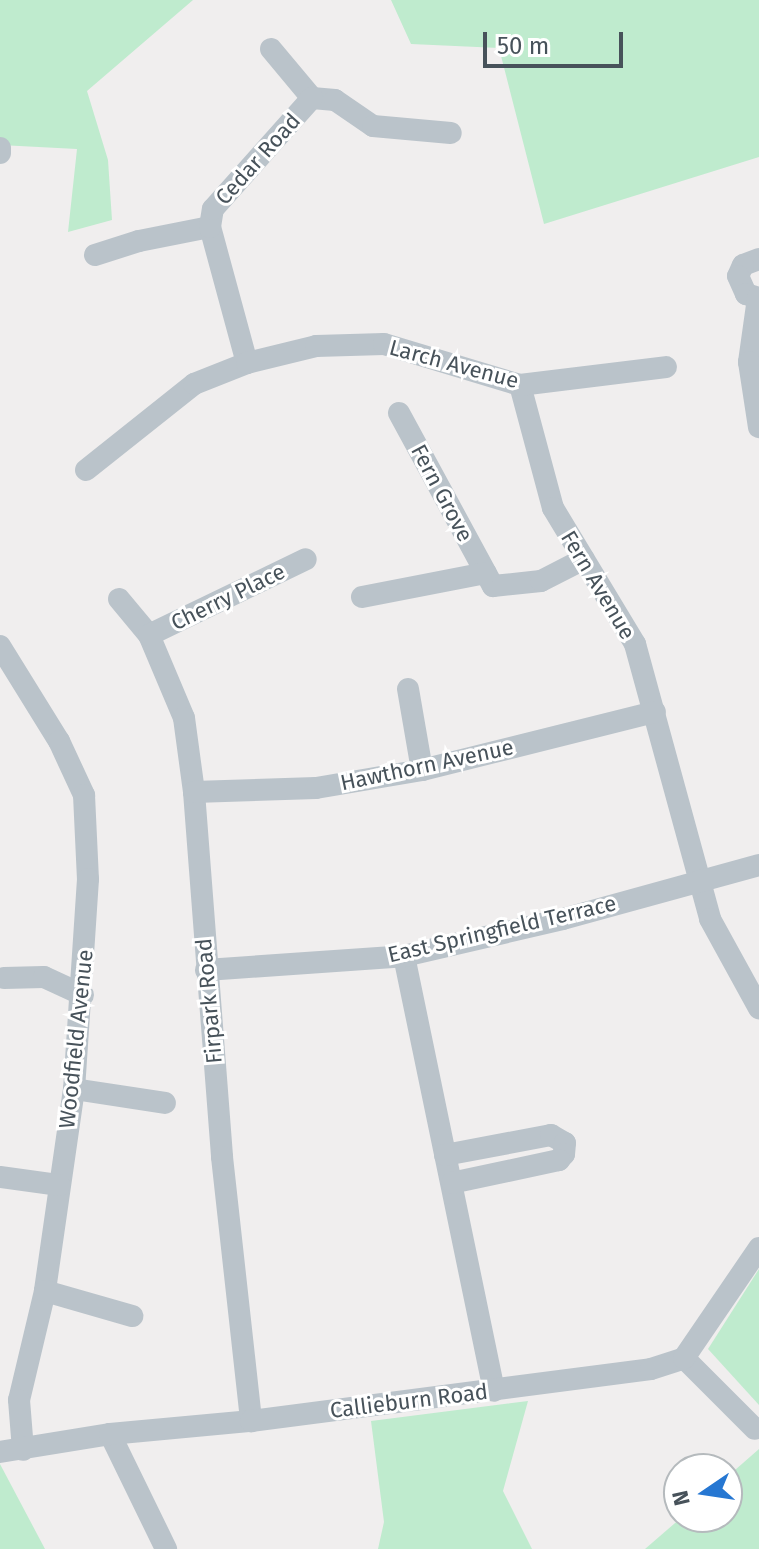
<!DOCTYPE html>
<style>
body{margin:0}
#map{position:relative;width:759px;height:1549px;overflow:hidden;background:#f0eeee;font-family:"Fira Sans",sans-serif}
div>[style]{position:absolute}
.green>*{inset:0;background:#bfebce}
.minor>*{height:22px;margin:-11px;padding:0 11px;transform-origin:11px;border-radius:11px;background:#bac3ca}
span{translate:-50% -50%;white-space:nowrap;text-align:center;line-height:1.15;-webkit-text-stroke:6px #fff;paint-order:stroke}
.street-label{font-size:22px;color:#47525a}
.north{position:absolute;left:663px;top:1453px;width:80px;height:80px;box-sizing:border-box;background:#fff;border:2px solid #b5babd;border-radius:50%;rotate:257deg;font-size:22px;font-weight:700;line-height:32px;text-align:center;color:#47525a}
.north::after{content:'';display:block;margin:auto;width:28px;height:36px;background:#2677d2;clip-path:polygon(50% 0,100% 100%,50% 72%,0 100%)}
.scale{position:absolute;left:483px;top:32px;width:140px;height:36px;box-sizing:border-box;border:4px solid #47525a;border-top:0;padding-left:10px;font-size:24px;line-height:28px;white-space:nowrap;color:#47525a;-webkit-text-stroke:6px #fff;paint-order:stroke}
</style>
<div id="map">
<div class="green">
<i style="clip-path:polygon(0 0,193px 0,87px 91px,108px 160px,112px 220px,68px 232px,77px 149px,0 145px)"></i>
<i style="clip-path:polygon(391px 0,759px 0,759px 157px,544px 224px,499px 48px,411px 44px)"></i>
<i style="clip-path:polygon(759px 1269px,759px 1405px,708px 1349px)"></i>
<i style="clip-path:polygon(528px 1401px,503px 1491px,532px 1549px,378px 1549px,384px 1522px,371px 1421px)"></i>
<i style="clip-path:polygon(759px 1449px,759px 1549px,645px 1549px,682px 1517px,727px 1517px,727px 1477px)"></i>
<i style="clip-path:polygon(0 1464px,45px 1549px,0 1549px)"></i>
</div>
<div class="minor">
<i style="left:271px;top:49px;width:64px;rotate:50.1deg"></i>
<i style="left:312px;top:98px;width:23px;rotate:5deg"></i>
<i style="left:335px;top:100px;width:46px;rotate:34.4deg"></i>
<i style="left:373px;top:126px;width:78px;rotate:5.1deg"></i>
<i style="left:0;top:153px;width:5px;rotate:-90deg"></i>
<i style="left:95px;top:255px;width:46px;rotate:-17.7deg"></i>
<i style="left:139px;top:241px;width:72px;rotate:-11.2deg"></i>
<i style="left:759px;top:259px;width:17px;rotate:159deg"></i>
<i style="left:743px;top:265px;width:12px;rotate:114deg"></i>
<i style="left:738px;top:276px;width:20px;rotate:66deg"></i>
<i style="left:746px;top:294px;width:14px;rotate:17deg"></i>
<i style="left:758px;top:298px;width:65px;rotate:98deg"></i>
<i style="left:749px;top:362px;width:66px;rotate:81.3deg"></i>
<i style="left:247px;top:363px;width:141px;rotate:-105.2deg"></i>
<i style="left:210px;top:227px;width:18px;rotate:-81deg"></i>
<i style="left:213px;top:209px;width:149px;rotate:-48.3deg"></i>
<i style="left:520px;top:385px;width:127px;rotate:75deg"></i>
<i style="left:553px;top:508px;width:159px;rotate:58.9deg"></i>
<i style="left:635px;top:644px;width:285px;rotate:74.7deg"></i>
<i style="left:710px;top:919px;width:102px;rotate:61.2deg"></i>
<i style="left:399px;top:413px;width:197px;rotate:61.5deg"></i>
<i style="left:493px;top:586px;width:48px;rotate:-5.9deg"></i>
<i style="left:541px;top:581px;width:48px;rotate:-27.1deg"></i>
<i style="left:86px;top:470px;width:138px;rotate:-38.5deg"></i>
<i style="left:194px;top:384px;width:57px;rotate:-21.6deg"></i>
<i style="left:247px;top:363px;width:71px;rotate:-13.8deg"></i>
<i style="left:316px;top:346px;width:68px;rotate:-1.7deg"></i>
<i style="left:384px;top:344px;width:142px;rotate:16.8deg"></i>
<i style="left:520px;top:385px;width:147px;rotate:-7deg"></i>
<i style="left:362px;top:597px;width:126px;rotate:-11deg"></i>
<i style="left:119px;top:599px;width:47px;rotate:50.2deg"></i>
<i style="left:149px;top:635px;width:90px;rotate:67.1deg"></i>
<i style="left:184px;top:718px;width:75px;rotate:82.3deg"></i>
<i style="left:194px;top:792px;width:366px;rotate:85.6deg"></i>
<i style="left:222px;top:1157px;width:266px;rotate:83.7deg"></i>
<i style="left:149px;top:635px;width:174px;rotate:-25.8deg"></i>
<i style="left:0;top:646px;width:112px;rotate:58.2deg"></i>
<i style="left:59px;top:741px;width:60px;rotate:65.2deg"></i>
<i style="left:84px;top:795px;width:84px;rotate:87.3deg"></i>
<i style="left:88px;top:879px;width:210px;rotate:93.8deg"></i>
<i style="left:74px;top:1089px;width:204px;rotate:98.2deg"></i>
<i style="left:45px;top:1291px;width:112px;rotate:103.4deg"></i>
<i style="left:19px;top:1400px;width:50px;rotate:85.4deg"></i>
<i style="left:408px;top:689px;width:82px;rotate:80.2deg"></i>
<i style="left:194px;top:792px;width:122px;rotate:-1.9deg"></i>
<i style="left:316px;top:788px;width:108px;rotate:-9.6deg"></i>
<i style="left:422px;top:770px;width:240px;rotate:-14deg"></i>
<i style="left:404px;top:956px;width:444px;rotate:78.3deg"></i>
<i style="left:206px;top:970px;width:198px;rotate:-4deg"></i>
<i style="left:404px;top:956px;width:163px;rotate:-13.1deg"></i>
<i style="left:563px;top:919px;width:203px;rotate:-15.4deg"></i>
<i style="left:4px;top:978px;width:40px;rotate:-1.4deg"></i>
<i style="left:44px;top:977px;width:43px;rotate:24.8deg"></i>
<i style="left:74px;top:1089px;width:92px;rotate:8.7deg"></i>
<i style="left:445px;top:1155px;width:108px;rotate:-10.7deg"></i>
<i style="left:551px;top:1135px;width:16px;rotate:30deg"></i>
<i style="left:565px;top:1143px;width:11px;rotate:95deg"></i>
<i style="left:564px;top:1154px;width:8px;rotate:130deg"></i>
<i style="left:559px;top:1160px;width:109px;rotate:167.9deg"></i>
<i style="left:0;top:1177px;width:60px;rotate:7.7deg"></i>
<i style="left:45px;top:1291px;width:91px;rotate:16deg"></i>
<i style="left:684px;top:1358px;width:100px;rotate:45deg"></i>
<i style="left:110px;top:1434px;width:128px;rotate:64deg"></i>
<i style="left:0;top:1452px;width:111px;rotate:-9.3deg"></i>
<i style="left:110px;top:1434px;width:142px;rotate:-5.3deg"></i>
<i style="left:251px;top:1421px;width:403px;rotate:-7.4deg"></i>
<i style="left:651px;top:1369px;width:35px;rotate:-18deg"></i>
<i style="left:684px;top:1358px;width:133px;rotate:-55.7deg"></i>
</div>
<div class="street-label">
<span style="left:258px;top:159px;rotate:-48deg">Cedar Road</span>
<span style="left:454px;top:364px;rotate:15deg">Larch Avenue</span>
<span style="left:442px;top:493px;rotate:62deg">Fern Grove</span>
<span style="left:598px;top:585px;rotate:59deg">Fern Avenue</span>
<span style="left:228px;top:597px;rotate:-26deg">Cherry Place</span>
<span style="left:427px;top:765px;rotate:-12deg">Hawthorn Avenue</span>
<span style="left:502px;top:929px;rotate:-13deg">East Springfield Terrace</span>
<span style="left:209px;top:1001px;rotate:-95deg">Firpark Road</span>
<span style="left:76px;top:1039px;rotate:-84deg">Woodfield Avenue</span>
<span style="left:409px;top:1401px;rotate:-7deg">Callieburn Road</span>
</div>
<div class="north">N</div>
<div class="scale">50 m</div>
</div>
